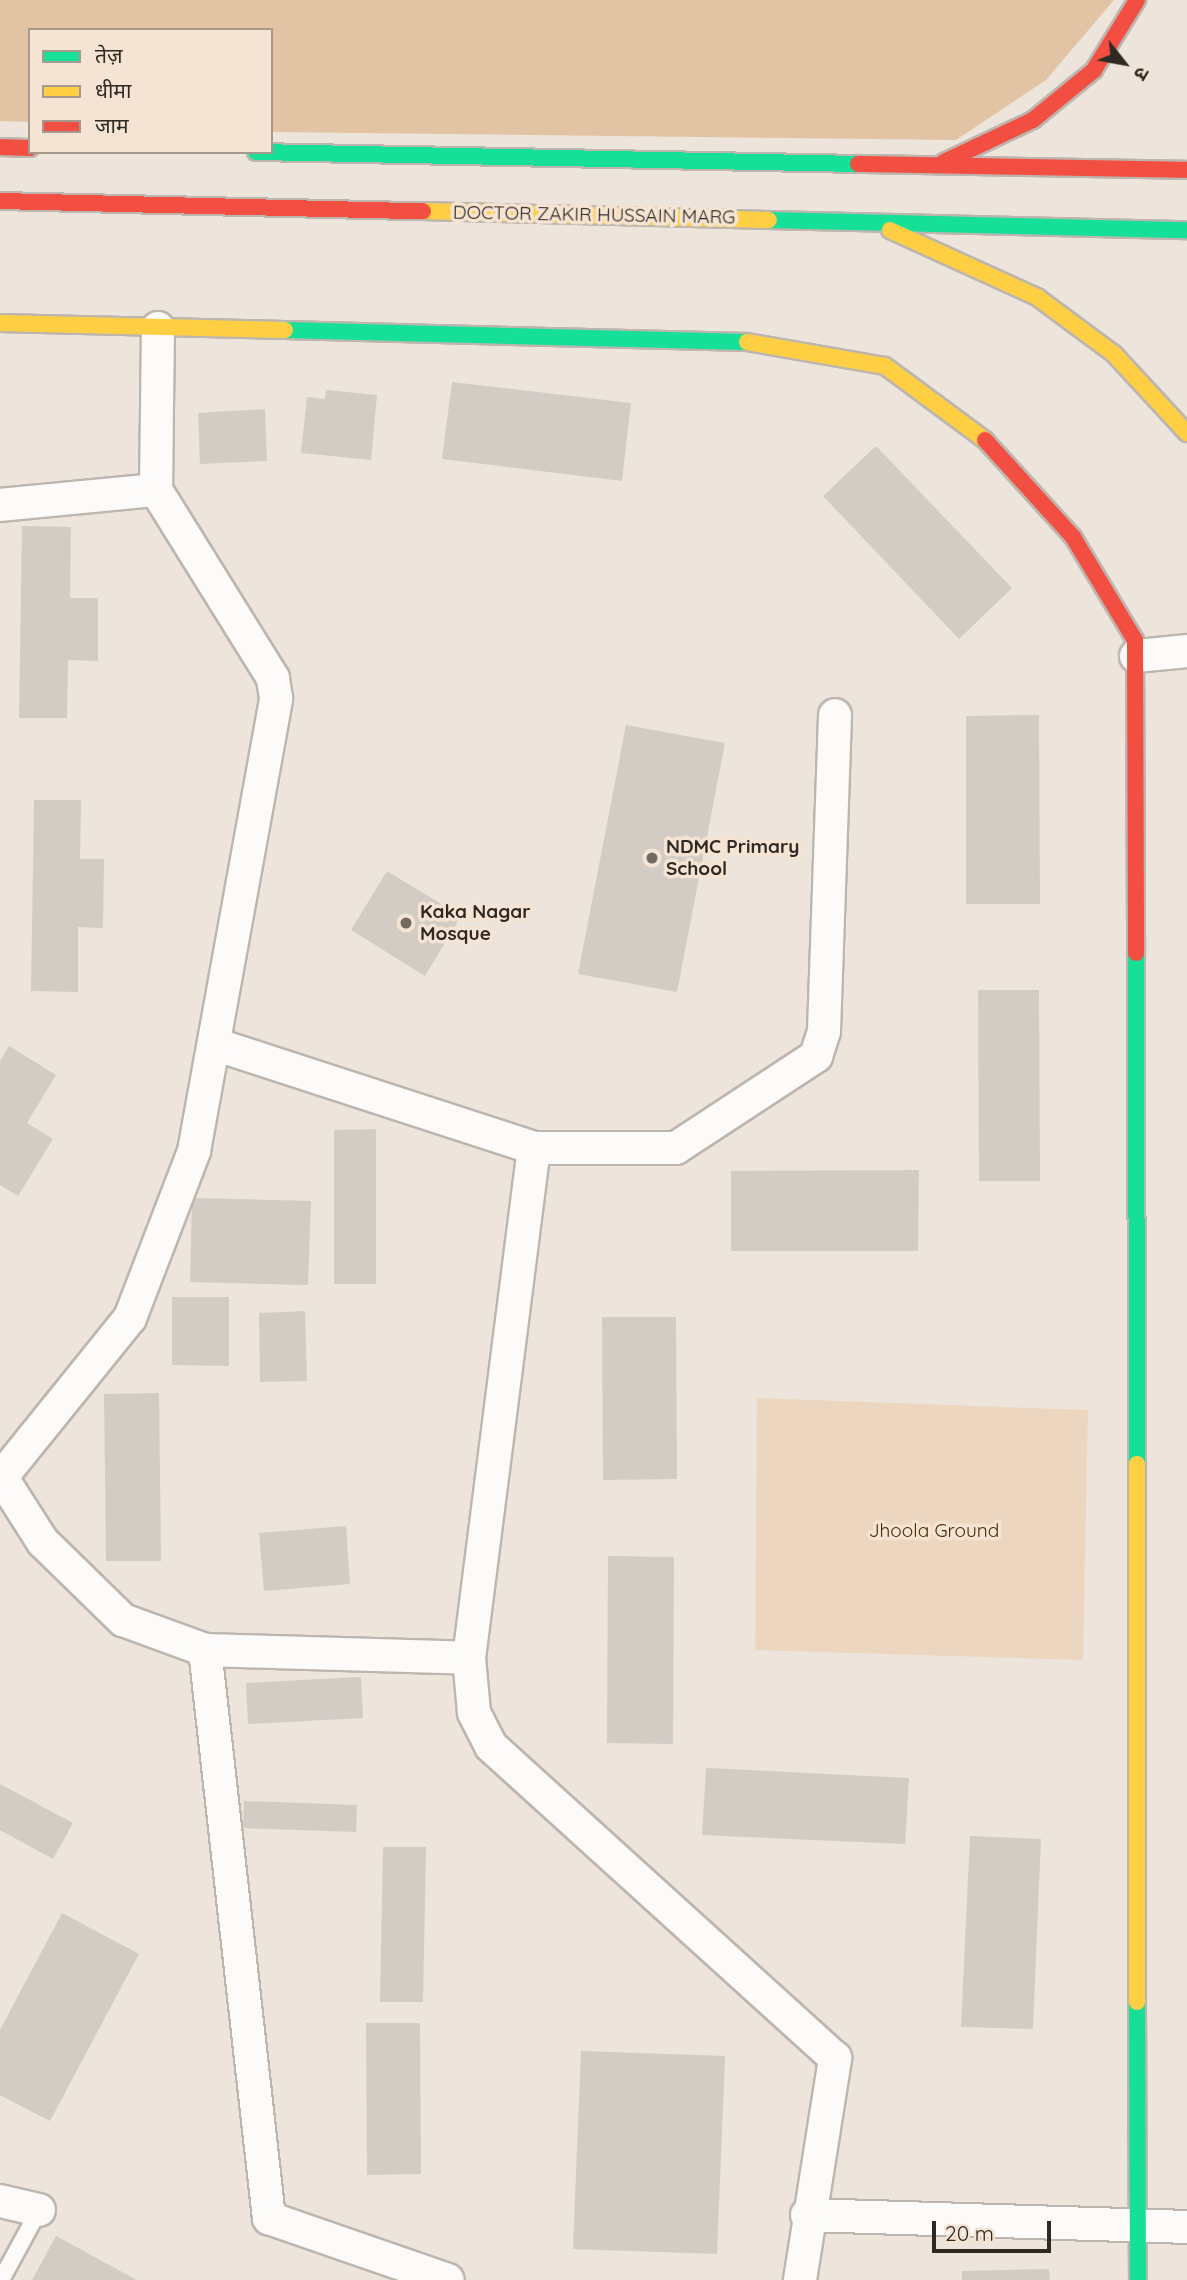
<!DOCTYPE html>
<meta charset="utf-8">
<style>
body{margin:0}
#map{position:relative;width:1187px;height:2280px;overflow:hidden;background:#ede4db;font-family:Quicksand,"Noto Sans Devanagari",sans-serif}
div>[style]{position:absolute}
.green>*{inset:0;background:#ecd6c0}
.forest>*{inset:0;background:#e2c4a5}
.building>*{inset:0;background:#d3ccc5}
.roads{filter:drop-shadow(2px 0 #bdb6af) drop-shadow(-2px 0 #bdb6af) drop-shadow(0 2px #bdb6af) drop-shadow(0 -2px #bdb6af)}
.lane>*{height:16px;margin:-8px;padding:0 8px;transform-origin:8px;border-radius:8px;background:#fcfbfa}
.street>*{height:32px;margin:-16px;padding:0 16px;transform-origin:16px;border-radius:16px;background:#fcfbfa}
.fast>*{height:16px;margin:-8px;padding:0 8px;transform-origin:8px;border-radius:8px;background:#16e098}
.slow>*{height:16px;margin:-8px;padding:0 8px;transform-origin:8px;border-radius:8px;background:#ffcf43}
.jam>*{height:16px;margin:-8px;padding:0 8px;transform-origin:8px;border-radius:8px;background:#f24e42}
.dots>*{width:19px;height:19px;translate:-50% -50%;box-sizing:border-box;border:4px solid #f5e4d3;border-radius:50%}
span{translate:-50% -50%;white-space:nowrap;text-align:center;line-height:1.15;-webkit-text-stroke:7px #f5e4d3;paint-order:stroke}
.street-label{font-size:19px;color:#2f2923}
.poi-label{font-size:19px;color:#2f2923;font-weight:700}
.left{translate:0 -50%;text-align:left}
.park-label{font-size:19px;color:#4a2a01}
.legend{position:absolute;left:28px;top:28px;width:245px;height:126px;box-sizing:border-box;background:#f5e4d3;border:2px solid #a6998d;margin:0;padding:9px 12px;list-style:none;font-size:21px;color:#2f2923}
.legend li{display:flex;align-items:center;gap:14px;height:35px}
.legend b{width:35px;border:2px solid #a6998d}
.north{position:absolute;left:1089px;top:28px;width:70px;height:70px;-webkit-text-stroke:5px #f5e4d3;paint-order:stroke;rotate:121deg;font-size:19px;font-weight:700;line-height:28px;text-align:center;color:#2f2923}
.north::after{content:'';display:block;margin:auto;width:24px;height:32px;background:#2f2923;clip-path:polygon(50% 0,100% 100%,50% 72%,0 100%)}
.scale{position:absolute;left:932px;top:2221px;width:119px;height:32px;box-sizing:border-box;border:4px solid #2f2923;border-top:0;padding-left:9px;font-size:21px;line-height:24px;white-space:nowrap;color:#2f2923;-webkit-text-stroke:5px #f5e4d3;paint-order:stroke}
</style>
<div id="map">
<div class="green">
<i style="clip-path:polygon(757px 1398px,1088px 1410px,1083px 1660px,755px 1650px)"></i>
</div>
<div class="forest">
<i style="clip-path:polygon(0 0,1114px 0,1046px 80px,956px 140px,271px 132px,271px 30px,30px 30px,30px 122px,0 121px)"></i>
</div>
<div class="building">
<i style="clip-path:polygon(452px 382px,631px 403px,622px 481px,442px 459px)"></i>
<i style="clip-path:polygon(326px 390px,377px 395px,371px 460px,301px 453px,307px 397px,325px 399px)"></i>
<i style="clip-path:polygon(265px 409px,267px 461px,200px 464px,198px 413px)"></i>
<i style="clip-path:polygon(876px 446px,1012px 588px,959px 639px,823px 496px)"></i>
<i style="clip-path:polygon(22px 526px,71px 527px,70px 598px,98px 598px,98px 661px,68px 660px,67px 718px,19px 718px)"></i>
<i style="clip-path:polygon(1039px 715px,1040px 904px,966px 904px,966px 716px)"></i>
<i style="clip-path:polygon(626px 725px,725px 743px,677px 992px,578px 974px)"></i>
<i style="clip-path:polygon(34px 800px,81px 800px,80px 859px,104px 859px,103px 928px,78px 927px,78px 992px,31px 991px)"></i>
<i style="clip-path:polygon(387px 871px,461px 916px,425px 976px,351px 930px)"></i>
<i style="clip-path:polygon(978px 990px,1039px 990px,1040px 1181px,979px 1181px)"></i>
<i style="clip-path:polygon(9px 1046px,56px 1075px,27px 1123px,53px 1139px,18px 1196px,0 1185px,0 1061px)"></i>
<i style="clip-path:polygon(376px 1129px,376px 1284px,334px 1284px,334px 1130px)"></i>
<i style="clip-path:polygon(919px 1170px,918px 1251px,731px 1251px,731px 1171px)"></i>
<i style="clip-path:polygon(192px 1198px,311px 1201px,308px 1285px,190px 1282px)"></i>
<i style="clip-path:polygon(172px 1297px,229px 1297px,229px 1366px,172px 1365px)"></i>
<i style="clip-path:polygon(305px 1311px,307px 1381px,260px 1382px,259px 1313px)"></i>
<i style="clip-path:polygon(602px 1317px,676px 1317px,677px 1479px,603px 1480px)"></i>
<i style="clip-path:polygon(159px 1393px,161px 1561px,106px 1561px,104px 1394px)"></i>
<i style="clip-path:polygon(346px 1526px,350px 1584px,264px 1591px,259px 1533px)"></i>
<i style="clip-path:polygon(608px 1556px,674px 1557px,673px 1744px,607px 1743px)"></i>
<i style="clip-path:polygon(361px 1677px,363px 1718px,248px 1724px,246px 1683px)"></i>
<i style="clip-path:polygon(706px 1768px,909px 1778px,905px 1844px,702px 1835px)"></i>
<i style="clip-path:polygon(0 1784px,73px 1823px,53px 1859px,0 1830px)"></i>
<i style="clip-path:polygon(244px 1801px,357px 1805px,356px 1832px,243px 1828px)"></i>
<i style="clip-path:polygon(970px 1836px,1041px 1839px,1033px 2029px,961px 2027px)"></i>
<i style="clip-path:polygon(383px 1847px,426px 1847px,423px 2002px,380px 2002px)"></i>
<i style="clip-path:polygon(62px 1913px,139px 1954px,50px 2121px,0 2095px,0 2030px)"></i>
<i style="clip-path:polygon(366px 2023px,420px 2023px,421px 2174px,367px 2175px)"></i>
<i style="clip-path:polygon(581px 2051px,725px 2056px,717px 2254px,573px 2249px)"></i>
<i style="clip-path:polygon(56px 2236px,137px 2280px,32px 2280px)"></i>
<i style="clip-path:polygon(1049px 2269px,1050px 2280px,962px 2280px,962px 2271px)"></i>
</div>
<div class="roads">
<div class="lane">
<i style="left:1px;top:2280px;width:80px;rotate:-61.5deg"></i>
</div>
<div class="street">
<i style="left:0;top:505px;width:157px;rotate:-5.5deg"></i>
<i style="left:156px;top:490px;width:162px;rotate:-89.3deg"></i>
<i style="left:1136px;top:656px;width:51px;rotate:-5.6deg"></i>
<i style="left:214px;top:1044px;width:336px;rotate:18deg"></i>
<i style="left:2px;top:1478px;width:76px;rotate:57.4deg"></i>
<i style="left:43px;top:1542px;width:112px;rotate:44.3deg"></i>
<i style="left:123px;top:1620px;width:87px;rotate:20.1deg"></i>
<i style="left:205px;top:1650px;width:264px;rotate:1.7deg"></i>
<i style="left:0;top:1479px;width:207px;rotate:-51.1deg"></i>
<i style="left:130px;top:1318px;width:179px;rotate:-69deg"></i>
<i style="left:194px;top:1151px;width:460px;rotate:-79.7deg"></i>
<i style="left:276px;top:698px;width:20px;rotate:-99deg"></i>
<i style="left:273px;top:678px;width:221px;rotate:-121.9deg"></i>
<i style="left:205px;top:1650px;width:572px;rotate:83.57deg"></i>
<i style="left:269px;top:2218px;width:189px;rotate:19.1deg"></i>
<i style="left:0;top:2201px;width:40px;rotate:13deg"></i>
<i style="left:807px;top:2215px;width:380px;rotate:1.8deg"></i>
<i style="left:800px;top:2280px;width:225px;rotate:-81deg"></i>
<i style="left:835px;top:2058px;width:464px;rotate:-137.8deg"></i>
<i style="left:491px;top:1746px;width:38px;rotate:-117deg"></i>
<i style="left:474px;top:1712px;width:54px;rotate:-95.3deg"></i>
<i style="left:469px;top:1658px;width:514px;rotate:-82.74deg"></i>
<i style="left:534px;top:1148px;width:142px"></i>
<i style="left:676px;top:1148px;width:168px;rotate:-33.3deg"></i>
<i style="left:816px;top:1056px;width:26px;rotate:-72deg"></i>
<i style="left:824px;top:1031px;width:316px;rotate:-88deg"></i>
</div>
<div class="fast">
<i style="left:256px;top:152px;width:602px;rotate:1.14deg"></i>
<i style="left:769px;top:220px;width:418px;rotate:1.4deg"></i>
<i style="left:285px;top:330px;width:462px;rotate:1.5deg"></i>
<i style="left:1136px;top:953px;width:511px;rotate:89.89deg"></i>
<i style="left:1137px;top:2002px;width:278px;rotate:89.8deg"></i>
</div>
<div class="slow">
<i style="left:423px;top:211px;width:346px;rotate:1.5deg"></i>
<i style="left:890px;top:230px;width:162px;rotate:24.5deg"></i>
<i style="left:1037px;top:297px;width:96px;rotate:36.5deg"></i>
<i style="left:1114px;top:354px;width:108px;rotate:47.3deg"></i>
<i style="left:0;top:323px;width:285px;rotate:1.4deg"></i>
<i style="left:747px;top:342px;width:140px;rotate:9.9deg"></i>
<i style="left:885px;top:366px;width:124px;rotate:36.5deg"></i>
<i style="left:1137px;top:1464px;width:538px;rotate:90deg"></i>
</div>
<div class="jam">
<i style="left:0;top:147px;width:30px;rotate:2deg"></i>
<i style="left:944px;top:162px;width:98px;rotate:-25.3deg"></i>
<i style="left:1033px;top:120px;width:79px;rotate:-39.3deg"></i>
<i style="left:1094px;top:70px;width:82px;rotate:-58.4deg"></i>
<i style="left:858px;top:164px;width:329px;rotate:1deg"></i>
<i style="left:0;top:201px;width:423px;rotate:1.4deg"></i>
<i style="left:985px;top:440px;width:131px;rotate:47.8deg"></i>
<i style="left:1073px;top:537px;width:120px;rotate:59deg"></i>
<i style="left:1135px;top:640px;width:313px;rotate:89.8deg"></i>
</div>
</div>
<div class="dots">
<i style="left:652px;top:858px;background:#726a63"></i>
<i style="left:406px;top:923px;background:#726a63"></i>
</div>
<div class="street-label">
<span style="left:594px;top:215px;rotate:1deg">DOCTOR ZAKIR HUSSAIN MARG</span>
</div>
<div class="poi-label">
<span class="left" style="left:666px;top:858px">NDMC Primary<br>School</span>
<span class="left" style="left:420px;top:923px">Kaka Nagar<br>Mosque</span>
</div>
<div class="park-label">
<span style="left:934px;top:1531px">Jhoola Ground</span>
</div>
<ul class="legend">
<li><b style="height:9px;background:#16e098"></b>तेज़</li>
<li><b style="height:9px;background:#ffcf43"></b>धीमा</li>
<li><b style="height:9px;background:#f24e42"></b>जाम</li>
</ul>
<div class="north">उ</div>
<div class="scale">20 m</div>
</div>
